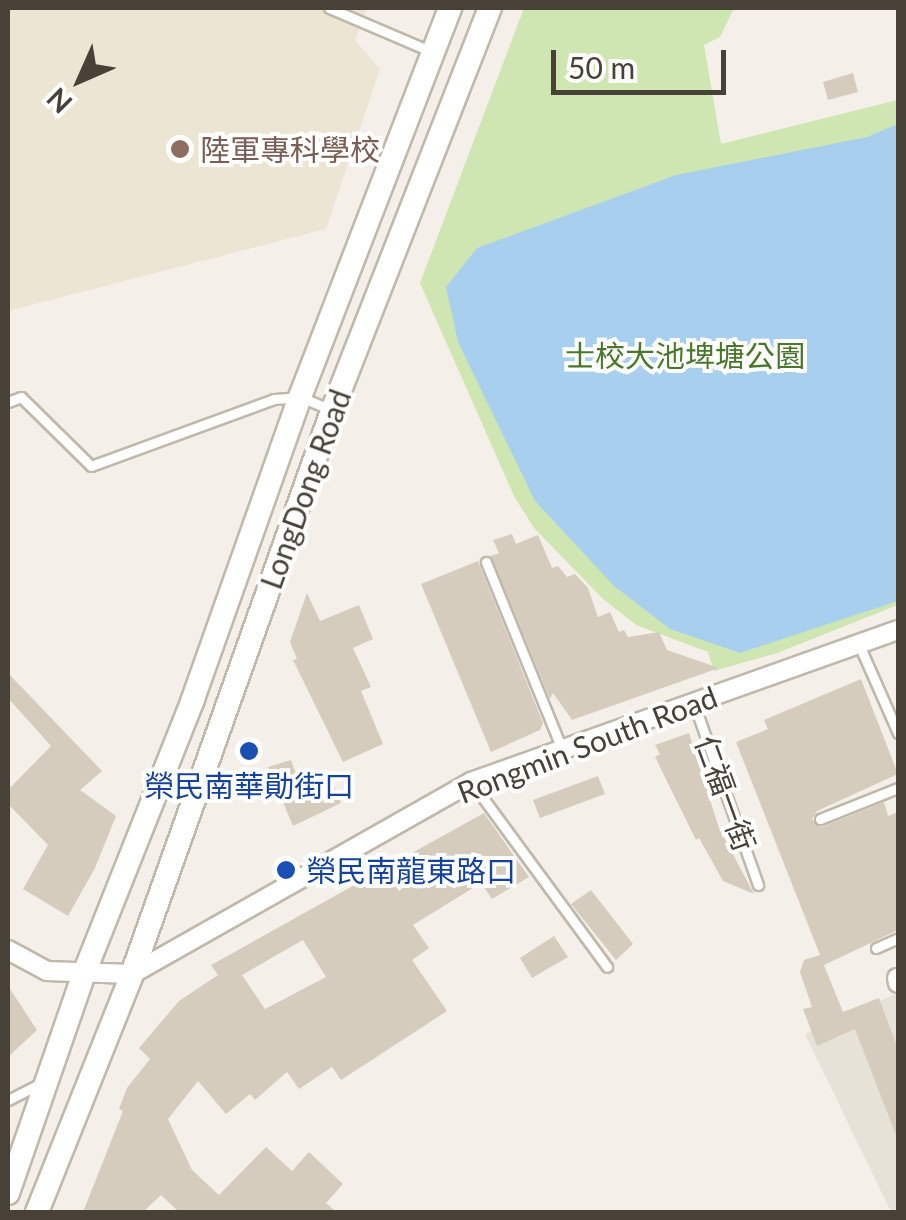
<!DOCTYPE html>
<meta charset="utf-8">
<style>
body{margin:0}
#map{position:relative;width:906px;height:1220px;overflow:hidden;background:#f4f0e9;font-family:Lato,"Noto Sans TC",sans-serif}
div>[style]{position:absolute}
.residential>*{inset:0;background:#e7e2d7}
.education>*{inset:0;background:#ece5d3}
.green>*{inset:0;background:#cfe6b3}
.water>*{inset:0;background:#a8d0ee}
.building>*{inset:0;background:#d5ccbe}
.roads{filter:drop-shadow(2px 0 #bfb8ab) drop-shadow(-2px 0 #bfb8ab) drop-shadow(0 2px #bfb8ab) drop-shadow(0 -2px #bfb8ab)}
.service>*{height:9px;margin:-4.5px;padding:0 4.5px;transform-origin:4.5px;border-radius:4.5px;background:#fff}
.minor>*{height:18px;margin:-9px;padding:0 9px;transform-origin:9px;border-radius:9px;background:#fff}
.tertiary>*{height:22px;margin:-11px;padding:0 11px;transform-origin:11px;border-radius:11px;background:#fff}
.dots>*{width:28px;height:28px;translate:-50% -50%;box-sizing:border-box;border:5px solid #fff;border-radius:50%}
span{translate:-50% -50%;white-space:nowrap;text-align:center;line-height:1.15;-webkit-text-stroke:8px #fff;paint-order:stroke}
.education-label{font-size:30px;color:#785e54}
.left{translate:0 -50%;text-align:left}
.park-label{font-size:30px;color:#48772c}
.street-label{font-size:30px;color:#474137}
.transit-label{font-size:30px;color:#164399}
.frame{position:absolute;inset:0;border:10px solid #474137;pointer-events:none}
.north{position:absolute;left:30px;top:30px;width:100px;height:100px;-webkit-text-stroke:8px #fff;paint-order:stroke;rotate:225deg;font-size:28px;font-weight:700;line-height:40px;text-align:center;color:#474137}
.north::after{content:'';display:block;margin:auto;width:35px;height:45px;background:#474137;clip-path:polygon(50% 0,100% 100%,50% 72%,0 100%)}
.scale{position:absolute;left:551px;top:50px;width:175px;height:45px;box-sizing:border-box;border:5px solid #474137;border-top:0;padding-left:12px;font-size:30px;line-height:35px;white-space:nowrap;color:#474137;-webkit-text-stroke:8px #fff;paint-order:stroke}
</style>
<div id="map">
<div class="residential">
<i style="clip-path:polygon(898px 993px,898px 1212px,891px 1212px,805px 1034px)"></i>
</div>
<div class="education">
<i style="clip-path:polygon(8px 8px,367px 8px,355px 40px,380px 69px,326px 229px,8px 311px)"></i>
</div>
<div class="green">
<i style="clip-path:polygon(524px 8px,734px 8px,720px 37px,704px 45px,721px 144px,898px 100px,898px 605px,777px 653px,714px 671px,708px 652px,636px 625px,602px 598px,534px 528px,514px 496px,420px 283px)"></i>
</div>
<div class="water">
<i style="clip-path:polygon(898px 124px,898px 601px,740px 653px,670px 629px,614px 586px,535px 501px,458px 342px,446px 287px,477px 248px,676px 175px,867px 137px)"></i>
</div>
<div class="building">
<i style="clip-path:polygon(853px 73px,858px 92px,828px 100px,823px 82px)"></i>
<i style="clip-path:polygon(512px 534px,516px 544px,538px 535px,552px 568px,558px 566px,567px 577px,575px 574px,588px 588px,598px 617px,610px 612px,619px 632px,624px 630px,628px 637px,659px 632px,667px 650px,719px 668px,572px 720px,553px 693px,550px 699px,491px 556px,499px 553px,493px 540px)"></i>
<i style="clip-path:polygon(478px 561px,543px 723px,540px 730px,491px 752px,421px 584px)"></i>
<i style="clip-path:polygon(307px 593px,320px 621px,359px 605px,373px 639px,353px 648px,371px 687px,361px 691px,383px 744px,343px 762px,293px 660px,297px 659px,290px 642px)"></i>
<i style="clip-path:polygon(8px 673px,102px 771px,80px 790px,116px 816px,95px 868px,68px 916px,23px 889px,48px 845px,8px 804px,8px 790px,51px 746px,8px 698px)"></i>
<i style="clip-path:polygon(861px 679px,898px 774px,817px 811px,812px 819px,822px 827px,884px 802px,888px 816px,898px 812px,898px 930px,824px 965px,843px 1012px,879px 998px,898px 1049px,897px 1138px,855px 1029px,817px 1046px,803px 1009px,812px 1007px,800px 972px,804px 960px,820px 955px,736px 742px,768px 729px,764px 720px)"></i>
<i style="clip-path:polygon(689px 733px,719px 828px,754px 894px,723px 881px,699px 838px,696px 840px,655px 757px,660px 754px,655px 745px)"></i>
<i style="clip-path:polygon(291px 760px,301px 787px,330px 776px,341px 803px,293px 826px,268px 767px)"></i>
<i style="clip-path:polygon(598px 776px,605px 794px,540px 818px,533px 800px)"></i>
<i style="clip-path:polygon(evenodd,484px 813px,529px 877px,492px 899px,481px 883px,413px 925px,429px 948px,412px 960px,447px 1011px,341px 1080px,332px 1067px,299px 1089px,287px 1072px,255px 1100px,250px 1094px,226px 1114px,198px 1081px,168px 1119px,192px 1170px,219px 1195px,266px 1147px,292px 1171px,309px 1152px,343px 1184px,326px 1203px,336px 1212px,179px 1212px,161px 1195px,143px 1212px,83px 1212px,123px 1111px,119px 1109px,127px 1088px,150px 1059px,139px 1048px,179px 1001px,218px 975px,211px 965px,484px 813px,303px 940px,326px 977px,265px 1009px,242px 975px,303px 940px)"></i>
<i style="clip-path:polygon(591px 890px,633px 944px,616px 960px,571px 904px)"></i>
<i style="clip-path:polygon(554px 936px,568px 957px,532px 978px,520px 958px)"></i>
<i style="clip-path:polygon(8px 986px,37px 1030px,8px 1057px)"></i>
</div>
<div class="roads">
<div class="service">
<i style="left:329px;top:8px;width:112px;rotate:23.1deg"></i>
<i style="left:8px;top:402px;width:14px;rotate:-21deg"></i>
<i style="left:21px;top:397px;width:98px;rotate:44.6deg"></i>
<i style="left:91px;top:466px;width:195px;rotate:-20.1deg"></i>
<i style="left:274px;top:399px;width:26px;rotate:-4deg"></i>
<i style="left:300px;top:397px;width:31px;rotate:22deg"></i>
<i style="left:486px;top:562px;width:202px;rotate:67.9deg"></i>
<i style="left:860px;top:647px;width:94px;rotate:66.2deg"></i>
<i style="left:694px;top:704px;width:192px;rotate:70.5deg"></i>
<i style="left:472px;top:783px;width:228px;rotate:53.7deg"></i>
<i style="left:820px;top:819px;width:84px;rotate:-21.7deg"></i>
<i style="left:876px;top:948px;width:24px;rotate:-24deg"></i>
<i style="left:8px;top:1100px;width:37px;rotate:-27deg"></i>
</div>
<div class="minor">
<i style="left:8px;top:950px;width:44px;rotate:28.3deg"></i>
<i style="left:47px;top:971px;width:85px;rotate:2deg"></i>
<i style="left:132px;top:974px;width:390px;rotate:-29.5deg"></i>
<i style="left:471px;top:782px;width:453px;rotate:-19.6deg"></i>
<i style="left:897px;top:978px;width:5px;rotate:79deg"></i>
</div>
<div class="tertiary">
<i style="left:8px;top:1193px;width:235px;rotate:-70.9deg"></i>
<i style="left:85px;top:971px;width:293px;rotate:-68.3deg"></i>
<i style="left:193px;top:699px;width:320px;rotate:-70.5deg"></i>
<i style="left:300px;top:397px;width:417px;rotate:-68.9deg"></i>
<i style="left:37px;top:1212px;width:256px;rotate:-68.2deg"></i>
<i style="left:132px;top:974px;width:597px;rotate:-70.44deg"></i>
<i style="left:332px;top:411px;width:433px;rotate:-68.6deg"></i>
</div>
</div>
<div class="dots">
<i style="left:180px;top:149px;background:#8d6e63"></i>
<i style="left:249px;top:751px;background:#1a4fb4"></i>
<i style="left:286px;top:870px;background:#1a4fb4"></i>
</div>
<div class="education-label">
<span class="left" style="left:200px;top:149px">陸軍專科學校</span>
</div>
<div class="park-label">
<span style="left:685px;top:355px">士校大池埤塘公園</span>
</div>
<div class="street-label">
<span style="left:305px;top:489px;rotate:-70deg">LongDong Road</span>
<span style="left:587px;top:744px;rotate:-21deg">Rongmin South Road</span>
<span style="left:726px;top:793px;rotate:70deg">仁福一街</span>
</div>
<div class="transit-label">
<span style="left:249px;top:785px">榮民南華勛街口</span>
<span class="left" style="left:306px;top:870px">榮民南龍東路口</span>
</div>
<div class="frame"></div>
<div class="north">N</div>
<div class="scale">50 m</div>
</div>
